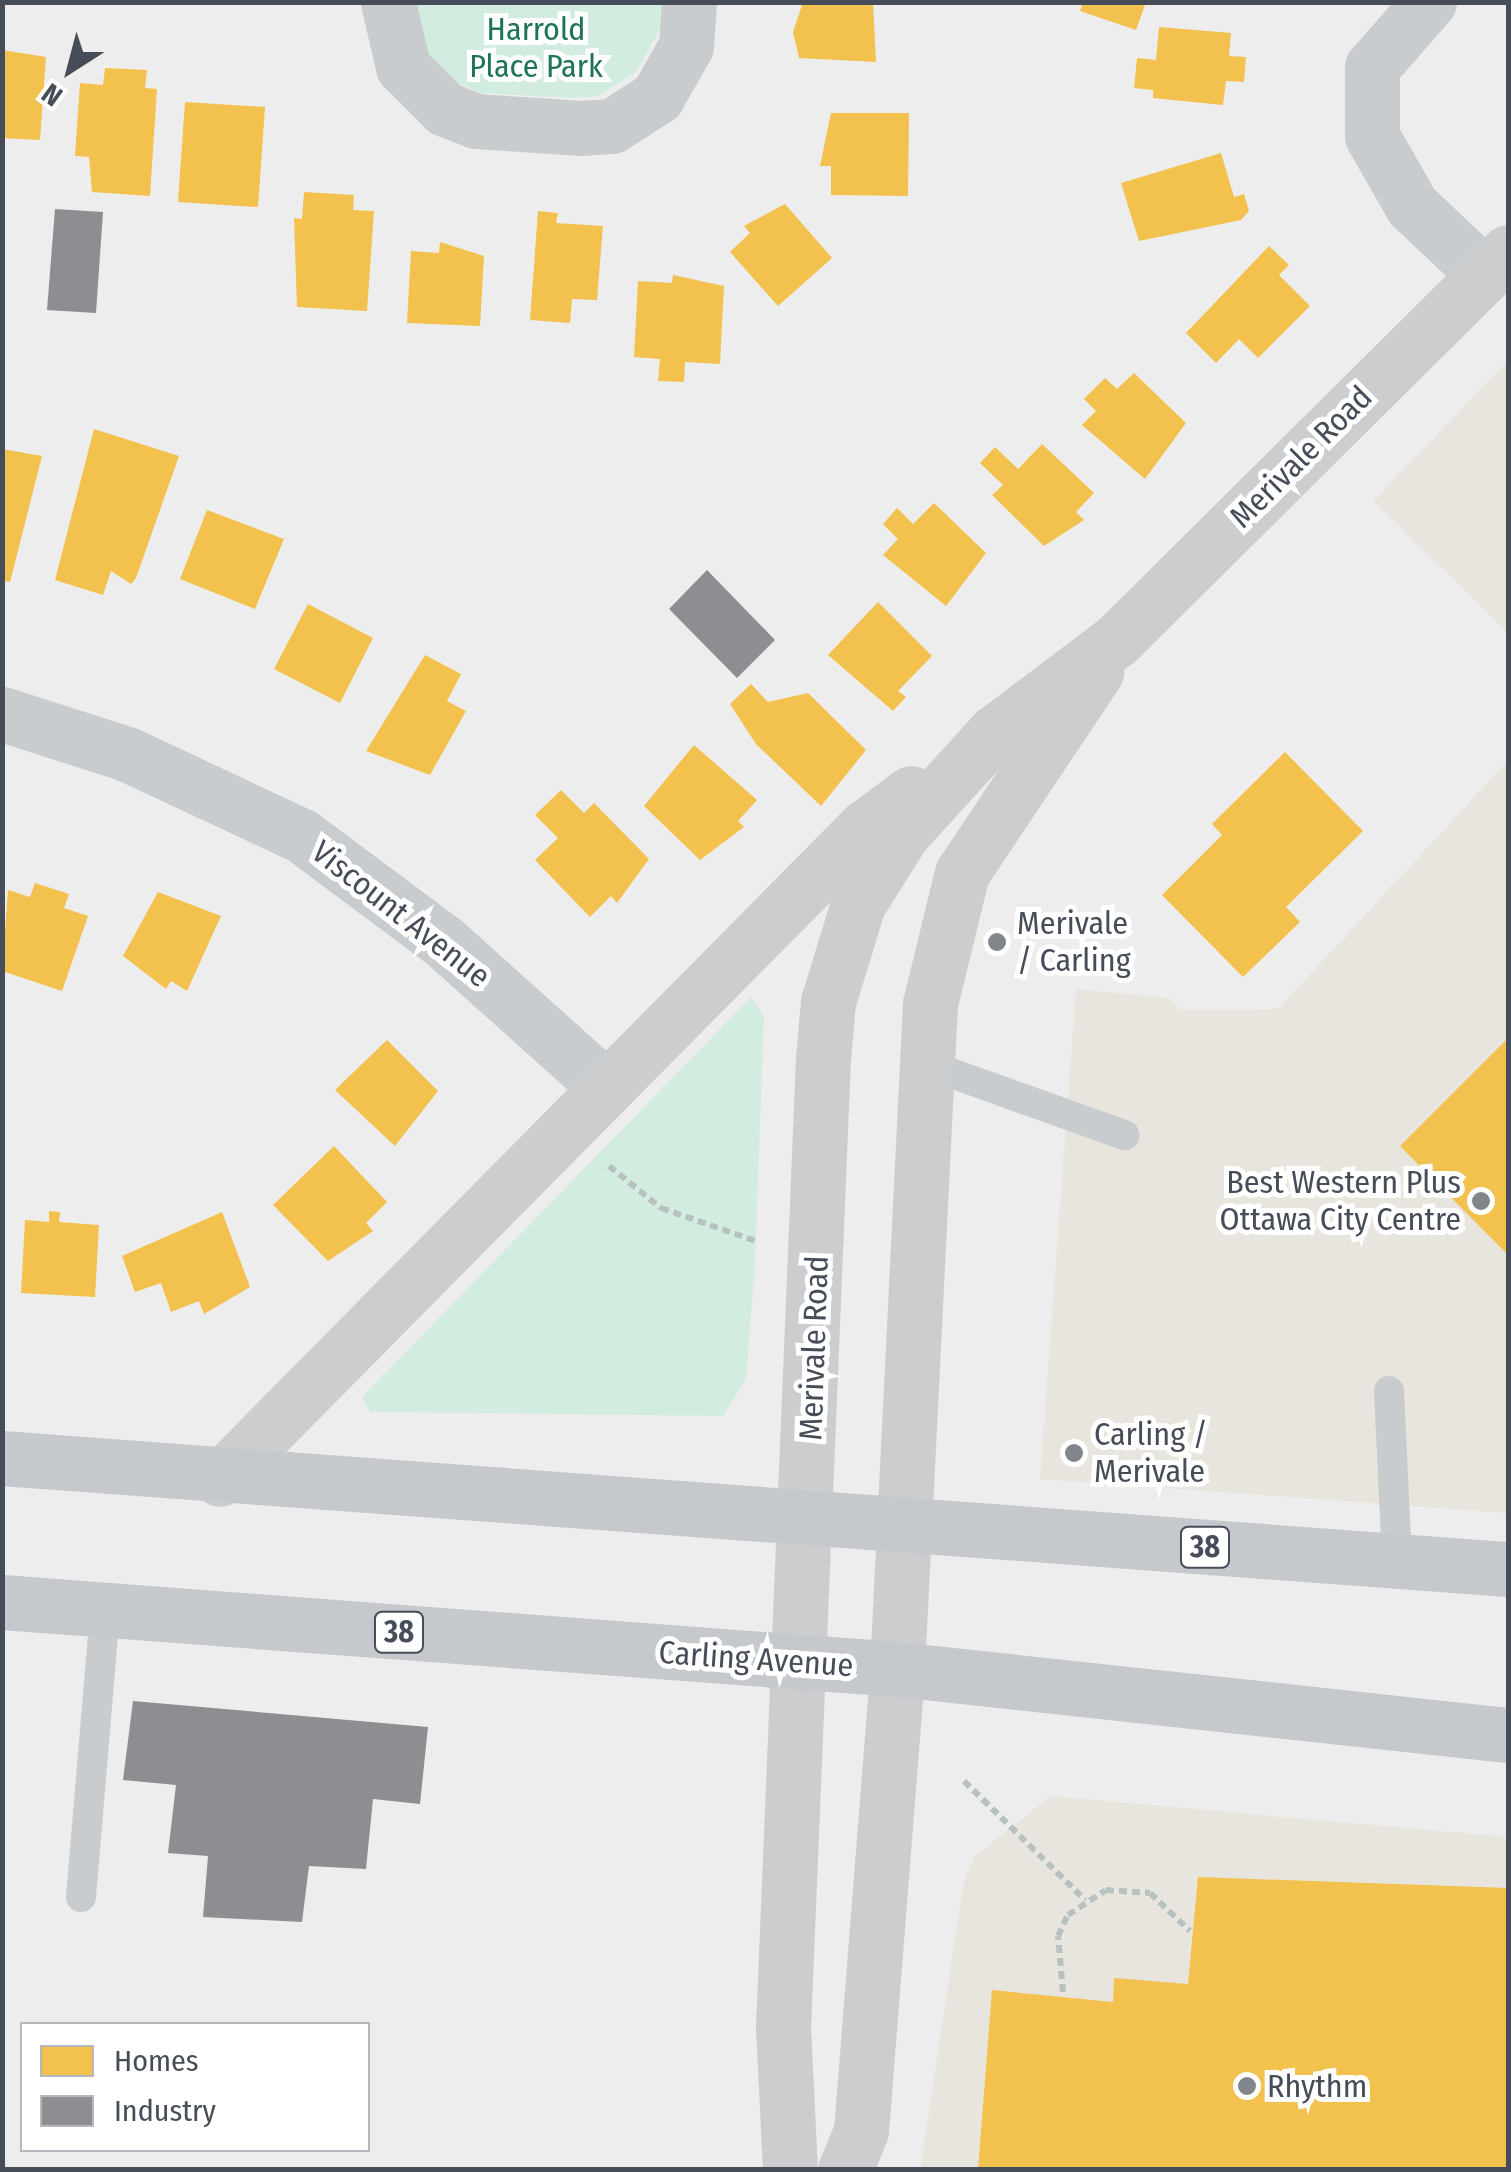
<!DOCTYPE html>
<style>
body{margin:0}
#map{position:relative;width:1511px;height:2172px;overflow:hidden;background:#eeeded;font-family:"Fira Sans Condensed",sans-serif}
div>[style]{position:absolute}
.commercial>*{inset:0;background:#e7e5dd}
.green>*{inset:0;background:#d3ece0}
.homes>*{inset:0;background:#f2c14e}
.industry>*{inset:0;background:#8d8d92}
.path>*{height:6px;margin-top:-3px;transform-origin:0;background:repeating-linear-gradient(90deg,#b7c2c0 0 8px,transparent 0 13px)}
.lane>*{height:30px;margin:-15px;padding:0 15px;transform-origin:15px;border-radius:15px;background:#c9ccce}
.street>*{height:55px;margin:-27.5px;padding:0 27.5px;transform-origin:27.5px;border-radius:27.5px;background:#c9ccce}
.secondary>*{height:55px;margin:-27.5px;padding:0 27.5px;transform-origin:27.5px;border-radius:27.5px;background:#cbcdcf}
.primary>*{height:55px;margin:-27.5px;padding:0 27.5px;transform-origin:27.5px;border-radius:27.5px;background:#c5c8cc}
.dots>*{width:28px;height:28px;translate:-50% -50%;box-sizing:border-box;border:5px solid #fff;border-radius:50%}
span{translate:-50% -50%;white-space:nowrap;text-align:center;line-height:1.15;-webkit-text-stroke:10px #fff;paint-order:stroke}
.shield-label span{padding:2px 8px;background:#fff;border:2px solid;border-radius:8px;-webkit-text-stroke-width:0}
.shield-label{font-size:30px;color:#464d58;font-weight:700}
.park-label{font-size:32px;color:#1d7456}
.street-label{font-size:32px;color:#464d58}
.poi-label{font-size:32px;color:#464d58}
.left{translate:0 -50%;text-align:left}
.right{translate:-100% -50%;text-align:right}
.frame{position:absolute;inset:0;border:5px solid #464d58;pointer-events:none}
.legend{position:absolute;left:20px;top:2022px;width:350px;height:130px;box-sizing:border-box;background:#fff;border:2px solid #b5b8bc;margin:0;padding:12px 18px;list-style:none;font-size:30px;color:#464d58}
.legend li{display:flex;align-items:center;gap:20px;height:50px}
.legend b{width:50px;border:2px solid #b5b8bc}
.north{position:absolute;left:20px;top:20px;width:100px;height:100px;-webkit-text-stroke:8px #fff;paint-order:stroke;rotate:216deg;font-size:28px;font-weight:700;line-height:40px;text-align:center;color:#464d58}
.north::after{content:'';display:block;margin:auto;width:35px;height:45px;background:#464d58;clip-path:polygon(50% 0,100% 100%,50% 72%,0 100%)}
</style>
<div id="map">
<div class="commercial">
<i style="clip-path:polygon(1508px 361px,1508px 633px,1373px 501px)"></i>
<i style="clip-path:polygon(1508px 761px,1508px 1513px,1040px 1479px,1076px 989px,1168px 998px,1181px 1010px,1278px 1009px)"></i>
<i style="clip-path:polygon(1051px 1796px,1508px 1837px,1508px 2169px,920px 2170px,964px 1880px,974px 1857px)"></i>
</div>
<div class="green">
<i style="clip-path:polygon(409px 3px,663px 3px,661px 28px,636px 72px,598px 96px,571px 98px,481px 93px,455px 82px,419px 47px)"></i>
<i style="clip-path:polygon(751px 997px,764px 1016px,755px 1266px,746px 1379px,723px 1416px,370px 1412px,362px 1397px)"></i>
</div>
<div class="homes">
<i style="clip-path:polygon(803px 2px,873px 2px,876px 62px,799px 58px,793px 32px)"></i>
<i style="clip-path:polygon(1083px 2px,1146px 2px,1136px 30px,1080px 11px)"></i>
<i style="clip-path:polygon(1159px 27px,1231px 33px,1229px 56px,1246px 57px,1244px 82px,1226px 81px,1223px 105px,1153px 98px,1153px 90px,1134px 88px,1137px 58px,1156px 60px)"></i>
<i style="clip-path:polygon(2px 50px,46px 57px,40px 140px,2px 138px)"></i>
<i style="clip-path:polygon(105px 68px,147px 70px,145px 88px,157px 89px,150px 196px,92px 192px,89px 157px,75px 156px,80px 83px,103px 85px)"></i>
<i style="clip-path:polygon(185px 102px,265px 107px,258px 207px,178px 202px)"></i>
<i style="clip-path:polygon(831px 113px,909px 113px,908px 196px,831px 195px,831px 166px,820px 166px)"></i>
<i style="clip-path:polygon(1221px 153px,1234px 197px,1244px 194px,1249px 211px,1241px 220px,1139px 241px,1121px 183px)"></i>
<i style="clip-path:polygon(304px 192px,354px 195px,353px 210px,374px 211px,367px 311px,297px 307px,294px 218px,302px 219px)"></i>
<i style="clip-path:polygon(785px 204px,832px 258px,778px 306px,730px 252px,750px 233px,744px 226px)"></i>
<i style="clip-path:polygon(538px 211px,558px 213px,556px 223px,603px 226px,597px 300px,572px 299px,570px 323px,530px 320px)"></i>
<i style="clip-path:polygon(440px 242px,484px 256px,480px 326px,407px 323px,411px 251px,439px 253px)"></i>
<i style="clip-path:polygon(1269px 246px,1289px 265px,1279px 275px,1310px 306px,1258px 358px,1239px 339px,1216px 363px,1186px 333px)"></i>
<i style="clip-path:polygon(673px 275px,724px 286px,720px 364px,685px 362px,684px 382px,658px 381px,660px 359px,634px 357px,638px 281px,672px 283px)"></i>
<i style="clip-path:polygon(1134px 373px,1186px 423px,1145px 479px,1082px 425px,1096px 411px,1084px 399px,1105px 378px,1117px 389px)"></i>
<i style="clip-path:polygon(94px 429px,179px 456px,136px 578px,131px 584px,111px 571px,103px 595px,55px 580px)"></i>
<i style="clip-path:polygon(1042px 444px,1094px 493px,1076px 512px,1084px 520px,1044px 546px,992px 495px,1003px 485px,980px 463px,995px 447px,1018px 469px)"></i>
<i style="clip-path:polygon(2px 449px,42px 456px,10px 582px,2px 581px)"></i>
<i style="clip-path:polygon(934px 503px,986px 553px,946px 606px,883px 555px,898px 539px,883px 524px,897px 508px,913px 524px)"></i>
<i style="clip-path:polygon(207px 510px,284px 539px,255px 609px,180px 579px)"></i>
<i style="clip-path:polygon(878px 602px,932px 656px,898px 691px,906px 697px,893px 711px,828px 655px)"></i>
<i style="clip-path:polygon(308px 604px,373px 638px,340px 703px,274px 669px)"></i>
<i style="clip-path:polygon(425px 655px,461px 674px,447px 701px,466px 711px,430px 775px,366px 751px)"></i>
<i style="clip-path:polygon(751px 684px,768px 702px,808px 693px,866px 750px,821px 806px,756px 744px,730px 704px)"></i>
<i style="clip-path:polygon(694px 745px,757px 800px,738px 821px,744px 827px,700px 860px,644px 806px)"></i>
<i style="clip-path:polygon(1285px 752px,1363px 831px,1286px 907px,1300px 922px,1243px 977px,1162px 895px,1222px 835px,1212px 824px)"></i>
<i style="clip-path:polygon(561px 790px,584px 813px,594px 803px,649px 859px,617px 903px,611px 896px,590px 917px,535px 860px,558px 838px,535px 815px)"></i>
<i style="clip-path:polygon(35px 883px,69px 894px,64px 908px,88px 916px,62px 991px,2px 971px,8px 890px,30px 897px)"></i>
<i style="clip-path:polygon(158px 892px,221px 916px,187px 991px,171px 981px,166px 989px,123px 956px)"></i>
<i style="clip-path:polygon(1508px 1038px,1508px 1255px,1400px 1146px)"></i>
<i style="clip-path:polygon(387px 1040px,438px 1091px,395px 1146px,335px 1090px)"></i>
<i style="clip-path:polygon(334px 1146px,387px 1202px,366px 1223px,373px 1231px,328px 1261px,273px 1205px)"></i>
<i style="clip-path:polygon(49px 1211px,60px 1212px,59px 1222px,99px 1225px,95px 1297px,21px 1293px,25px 1220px,49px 1222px)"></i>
<i style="clip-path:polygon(222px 1212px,250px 1287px,204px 1314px,199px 1301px,171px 1312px,161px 1283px,135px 1292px,122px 1256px)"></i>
<i style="clip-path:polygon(1198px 1877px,1508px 1888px,1508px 2170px,978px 2170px,992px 1990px,1113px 2002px,1114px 1978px,1188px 1984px)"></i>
</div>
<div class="industry">
<i style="clip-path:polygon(55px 209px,103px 212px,96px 313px,47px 310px)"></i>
<i style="clip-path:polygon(707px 570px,775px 640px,737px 678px,669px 609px)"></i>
<i style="clip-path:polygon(133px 1701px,428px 1727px,420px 1804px,373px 1799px,366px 1869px,309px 1866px,302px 1922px,203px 1917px,208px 1856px,168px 1853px,176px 1785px,123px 1780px)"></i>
</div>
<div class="path">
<i style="left:609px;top:1166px;width:67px;rotate:38.9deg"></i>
<i style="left:661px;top:1208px;width:101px;rotate:19.2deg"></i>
<i style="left:964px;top:1781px;width:170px;rotate:44.5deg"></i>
<i style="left:1063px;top:1992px;width:56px;rotate:-95.1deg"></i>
<i style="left:1058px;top:1936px;width:23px;rotate:-65deg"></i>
<i style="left:1068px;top:1915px;width:45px;rotate:-33.3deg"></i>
<i style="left:1106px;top:1890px;width:44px;rotate:3.9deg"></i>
<i style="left:1150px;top:1893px;width:55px;rotate:43.5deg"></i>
</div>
<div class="lane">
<i style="left:923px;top:1063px;width:214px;rotate:19.7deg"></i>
<i style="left:1389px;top:1391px;width:169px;rotate:87.3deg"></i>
<i style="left:81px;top:1897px;width:288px;rotate:-85.2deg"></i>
</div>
<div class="street">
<i style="left:388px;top:2px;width:67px;rotate:77deg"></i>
<i style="left:403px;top:67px;width:59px;rotate:45deg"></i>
<i style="left:445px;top:109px;width:33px;rotate:21deg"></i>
<i style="left:476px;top:121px;width:105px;rotate:3.8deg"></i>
<i style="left:581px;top:128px;width:31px;rotate:-4deg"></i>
<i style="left:612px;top:126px;width:54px;rotate:-32.8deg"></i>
<i style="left:657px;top:97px;width:59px;rotate:-60.4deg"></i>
<i style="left:686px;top:46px;width:44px;rotate:-86.1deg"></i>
<i style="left:1429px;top:2px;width:86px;rotate:131.2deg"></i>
<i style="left:1372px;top:67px;width:69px;rotate:90deg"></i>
<i style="left:1372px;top:136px;width:81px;rotate:60.3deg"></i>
<i style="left:1412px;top:206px;width:100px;rotate:43.4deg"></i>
<i style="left:2px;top:714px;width:131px;rotate:17.7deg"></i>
<i style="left:127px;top:754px;width:193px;rotate:25.1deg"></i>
<i style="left:302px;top:836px;width:176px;rotate:36.7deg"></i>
<i style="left:443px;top:941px;width:220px;rotate:41.9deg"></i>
</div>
<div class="secondary">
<i style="left:220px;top:1479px;width:917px;rotate:-45.31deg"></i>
<i style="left:865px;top:827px;width:57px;rotate:-36.5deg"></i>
<i style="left:790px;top:2170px;width:142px;rotate:-92.8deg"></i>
<i style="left:783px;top:2028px;width:970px;rotate:-87.64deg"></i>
<i style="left:823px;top:1059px;width:57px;rotate:-85deg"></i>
<i style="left:828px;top:1002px;width:102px;rotate:-73deg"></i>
<i style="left:858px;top:904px;width:83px;rotate:-57.8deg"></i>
<i style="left:902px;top:834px;width:137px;rotate:-47.7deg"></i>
<i style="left:994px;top:733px;width:154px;rotate:-37.1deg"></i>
<i style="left:1117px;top:640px;width:551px;rotate:-44.78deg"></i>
<i style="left:845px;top:2170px;width:42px;rotate:-67.7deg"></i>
<i style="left:861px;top:2131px;width:463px;rotate:-85.5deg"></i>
<i style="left:897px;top:1669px;width:666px;rotate:-87.16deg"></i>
<i style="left:930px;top:1004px;width:135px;rotate:-76.3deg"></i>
<i style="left:962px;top:873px;width:242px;rotate:-56.3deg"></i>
</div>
<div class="primary">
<i style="left:2px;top:1458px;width:1510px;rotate:4.22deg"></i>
<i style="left:2px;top:1602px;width:898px;rotate:4.28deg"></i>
<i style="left:897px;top:1669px;width:615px;rotate:6.17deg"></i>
</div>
<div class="dots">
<i style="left:997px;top:942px;background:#81858c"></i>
<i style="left:1481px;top:1201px;background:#81858c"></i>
<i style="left:1074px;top:1453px;background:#81858c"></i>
<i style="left:1247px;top:2086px;background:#81858c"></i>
</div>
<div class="shield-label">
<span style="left:1205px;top:1547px">38</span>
<span style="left:399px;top:1632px">38</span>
</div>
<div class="park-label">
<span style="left:536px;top:48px">Harrold<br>Place Park</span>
</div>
<div class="street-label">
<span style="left:1301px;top:457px;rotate:-45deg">Merivale Road</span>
<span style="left:401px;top:914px;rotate:38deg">Viscount Avenue</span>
<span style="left:814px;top:1348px;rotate:-88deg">Merivale Road</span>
<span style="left:756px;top:1659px;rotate:4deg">Carling Avenue</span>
</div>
<div class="poi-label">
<span class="left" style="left:1017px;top:942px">Merivale<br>/ Carling</span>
<span class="right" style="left:1461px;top:1201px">Best Western Plus<br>Ottawa City Centre</span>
<span class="left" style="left:1094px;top:1453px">Carling /<br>Merivale</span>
<span class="left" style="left:1267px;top:2086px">Rhythm</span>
</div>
<div class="frame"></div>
<ul class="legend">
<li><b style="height:28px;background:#f2c14e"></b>Homes</li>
<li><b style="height:28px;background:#8d8d92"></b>Industry</li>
</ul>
<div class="north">N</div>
</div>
